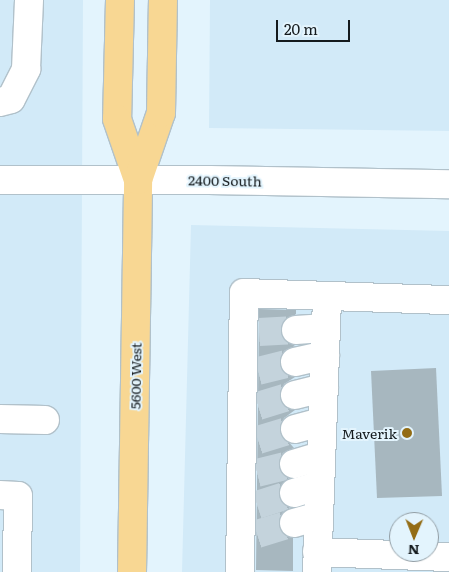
<!DOCTYPE html>
<style>
body{margin:0}
#map{position:relative;width:449px;height:572px;overflow:hidden;background:#e3f4fd;font-family:Literata,serif}
div>[style]{position:absolute}
.built>*{inset:0;background:#d2eaf8}
.building>*{inset:0;background:#a7b7bf}
.minor-tunnel>*{height:28px;margin-top:-14px;transform-origin:0;background:repeating-linear-gradient(90deg,#c4d3dc 0 28px,transparent 0 42px)}
.roads{filter:drop-shadow(1px 0 #b1c1ca) drop-shadow(-1px 0 #b1c1ca) drop-shadow(0 1px #b1c1ca) drop-shadow(0 -1px #b1c1ca)}
.minor>*{height:28px;margin:-14px;padding:0 14px;transform-origin:14px;border-radius:14px;background:#fff}
.major>*{height:28px;margin:-14px;padding:0 14px;transform-origin:14px;border-radius:14px;background:#f8d793}
.dots>*{width:14px;height:14px;translate:-50% -50%;box-sizing:border-box;border:2px solid #e3f4fd;border-radius:50%}
span{translate:-50% -50%;white-space:nowrap;text-align:center;line-height:1.15;-webkit-text-stroke:4px #e3f4fd;paint-order:stroke}
.street-label{font-size:14px;color:#151b1e}
.poi-label{font-size:14px;color:#151b1e}
.right{translate:-100% -50%;text-align:right}
.north{position:absolute;left:389px;top:512px;width:50px;height:50px;box-sizing:border-box;background:#e3f4fd;border:1px solid #919da4;border-radius:50%;rotate:181deg;font-size:14px;font-weight:700;line-height:20px;text-align:center;color:#151b1e}
.north::after{content:'';display:block;margin:auto;width:18px;height:22px;background:#936c15;clip-path:polygon(50% 0,100% 100%,50% 72%,0 100%)}
.scale{position:absolute;left:276px;top:20px;width:74px;height:22px;box-sizing:border-box;border:2px solid #151b1e;border-top:0;padding-left:6px;font-size:15px;line-height:18px;white-space:nowrap;color:#151b1e;-webkit-text-stroke:4px #e3f4fd;paint-order:stroke}
</style>
<div id="map">
<div class="built">
<i style="clip-path:polygon(0 0,83px 0,80px 572px,0 572px)"></i>
<i style="clip-path:polygon(210px 0,449px 0,449px 131px,209px 128px)"></i>
<i style="clip-path:polygon(evenodd,191px 225px,449px 231px,449px 572px,182px 572px,191px 225px,399px 522px,429px 522px,429px 552px,399px 552px,399px 522px)"></i>
</div>
<div class="building">
<i style="clip-path:polygon(259px 309px,296px 310px,296px 314px,282px 324px,283px 338px,295px 346px,284px 351px,280px 365px,284px 373px,295px 377px,284px 384px,280px 398px,284px 406px,295px 410px,284px 418px,280px 432px,294px 448px,283px 453px,279px 461px,279px 469px,289px 478px,279px 489px,279px 497px,290px 508px,283px 512px,279px 527px,283px 534px,293px 538px,293px 571px,256px 570px)"></i>
<i style="clip-path:polygon(436px 368px,442px 496px,377px 498px,371px 371px)"></i>
</div>
<div class="minor-tunnel">
<i style="left:259px;top:332px;width:37px;rotate:-3deg"></i>
<i style="left:258px;top:371px;width:38px;rotate:-14deg"></i>
<i style="left:258px;top:406px;width:39px;rotate:-17deg"></i>
<i style="left:258px;top:440px;width:39px;rotate:-17deg"></i>
<i style="left:257px;top:473px;width:38px;rotate:-14deg"></i>
<i style="left:257px;top:505px;width:39px;rotate:-18deg"></i>
<i style="left:257px;top:534px;width:39px;rotate:-17deg"></i>
</div>
<div class="roads">
<div class="minor">
<i style="left:0;top:102px;width:11px;rotate:-15deg"></i>
<i style="left:11px;top:99px;width:34px;rotate:-63deg"></i>
<i style="left:26px;top:69px;width:69px;rotate:-87.5deg"></i>
<i style="left:0;top:180px;width:209px"></i>
<i style="left:209px;top:180px;width:240px;rotate:1deg"></i>
<i style="left:296px;top:330px;width:30px;rotate:-4deg"></i>
<i style="left:295px;top:362px;width:31px;rotate:-13deg"></i>
<i style="left:295px;top:395px;width:30px;rotate:-14deg"></i>
<i style="left:0;top:419px;width:45px;rotate:1.3deg"></i>
<i style="left:295px;top:429px;width:28px;rotate:-15deg"></i>
<i style="left:294px;top:464px;width:28px;rotate:-17deg"></i>
<i style="left:294px;top:493px;width:27px;rotate:-17deg"></i>
<i style="left:0;top:495px;width:18px;rotate:3deg"></i>
<i style="left:18px;top:496px;width:76px;rotate:90.8deg"></i>
<i style="left:294px;top:523px;width:26px;rotate:-16deg"></i>
<i style="left:317px;top:552px;width:132px;rotate:2.2deg"></i>
<i style="left:240px;top:572px;width:279px;rotate:-89.2deg"></i>
<i style="left:244px;top:293px;width:205px;rotate:2deg"></i>
<i style="left:317px;top:572px;width:276px;rotate:-87.9deg"></i>
</div>
<div class="major">
<i style="left:120px;top:0;width:119px;rotate:91.4deg"></i>
<i style="left:117px;top:119px;width:65px;rotate:71deg"></i>
<i style="left:132px;top:572px;width:392px;rotate:-89.1deg"></i>
<i style="left:138px;top:180px;width:71px;rotate:-71.1deg"></i>
<i style="left:161px;top:113px;width:113px;rotate:-89deg"></i>
</div>
</div>
<div class="dots">
<i style="left:407px;top:433px;background:#936c15"></i>
</div>
<div class="street-label">
<span style="left:225px;top:180px;rotate:1deg">2400 South</span>
<span style="left:135px;top:376px;rotate:-89deg">5600 West</span>
</div>
<div class="poi-label">
<span class="right" style="left:397px;top:433px">Maverik</span>
</div>
<div class="north">N</div>
<div class="scale">20 m</div>
</div>
